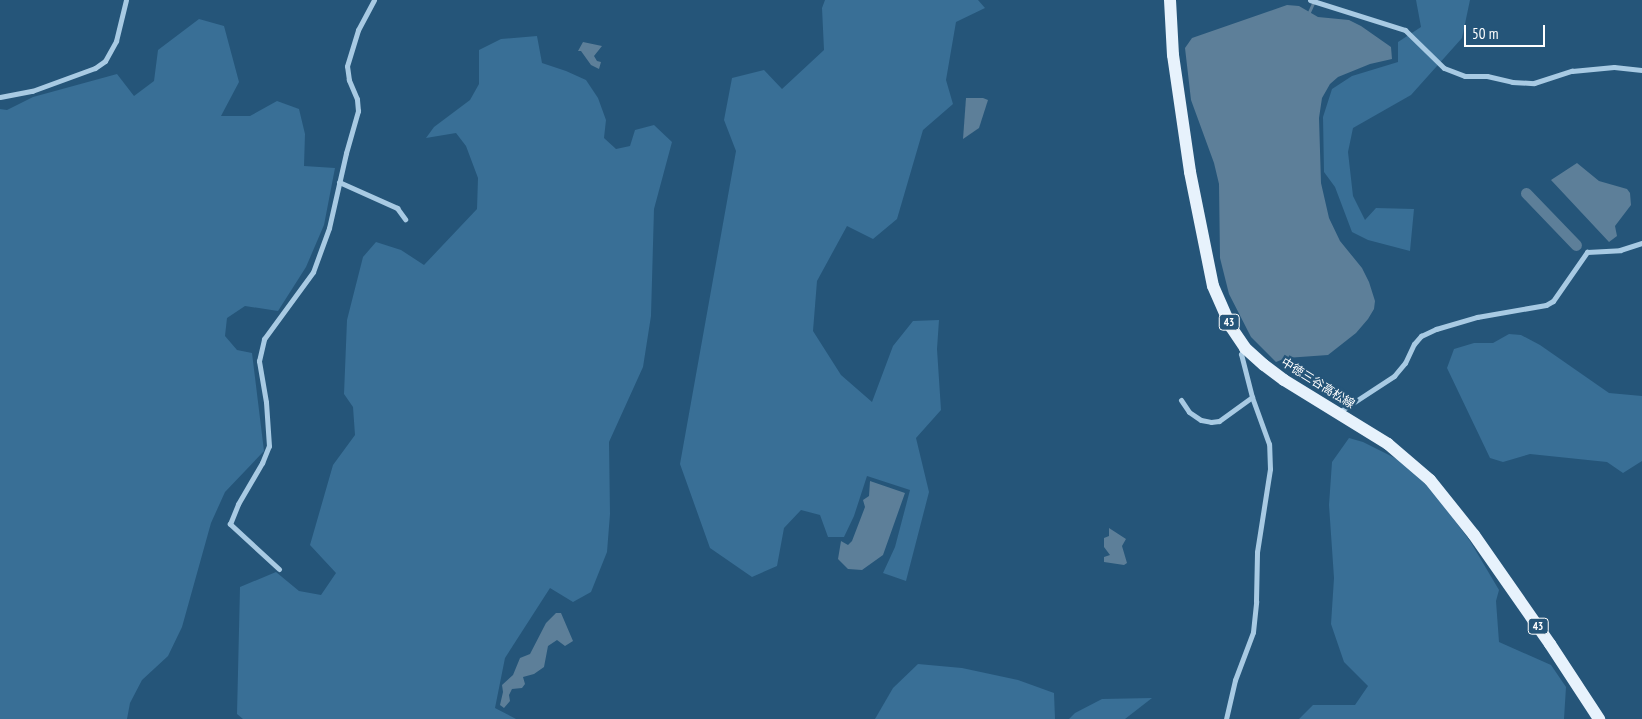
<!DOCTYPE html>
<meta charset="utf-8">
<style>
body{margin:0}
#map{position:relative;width:1642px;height:719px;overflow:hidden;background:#255579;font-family:"PT Sans Narrow","Noto Sans JP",sans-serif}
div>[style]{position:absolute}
.green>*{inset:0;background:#396f96}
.water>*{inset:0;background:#5d7f99}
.stream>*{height:3px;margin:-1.5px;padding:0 1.5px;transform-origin:1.5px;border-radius:1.5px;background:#5d7f99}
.canal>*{height:11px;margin:-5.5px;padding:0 5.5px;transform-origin:5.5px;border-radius:5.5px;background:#5d7f99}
.minor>*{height:5px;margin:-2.5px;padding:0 2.5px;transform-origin:2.5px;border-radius:2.5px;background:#a8cae3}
.primary>*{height:12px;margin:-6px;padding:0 6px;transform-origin:6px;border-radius:6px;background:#e7f2fc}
span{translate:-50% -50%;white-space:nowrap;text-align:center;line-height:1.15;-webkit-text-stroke:5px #255579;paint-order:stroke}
.shield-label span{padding:1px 4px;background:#255579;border:1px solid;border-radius:4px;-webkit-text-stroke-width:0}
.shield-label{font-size:11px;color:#fff;font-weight:700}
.street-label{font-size:12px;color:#fff}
.scale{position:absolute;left:1464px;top:25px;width:81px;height:22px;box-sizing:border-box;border:2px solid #fff;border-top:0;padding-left:6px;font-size:15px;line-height:18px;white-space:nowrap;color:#fff;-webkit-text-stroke:4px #255579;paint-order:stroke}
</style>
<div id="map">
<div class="green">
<i style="clip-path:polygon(825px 0,978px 0,985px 8px,956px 22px,946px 80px,953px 104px,923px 130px,897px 219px,873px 239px,847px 226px,817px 281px,813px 331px,841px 375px,872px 402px,893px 346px,913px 321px,939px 320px,937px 349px,941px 410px,916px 438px,929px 492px,906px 581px,883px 573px,895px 547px,910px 490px,867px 476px,854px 516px,844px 537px,828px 537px,820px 515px,801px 510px,784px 528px,777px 566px,752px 577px,710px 548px,680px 464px,736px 151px,724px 120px,732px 78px,764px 70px,782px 89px,824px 50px,822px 8px)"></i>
<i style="clip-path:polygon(1416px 0,1470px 0,1462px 38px,1411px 95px,1353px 128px,1348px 152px,1353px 196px,1365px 220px,1376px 208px,1414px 209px,1410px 251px,1368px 240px,1352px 232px,1335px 187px,1324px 172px,1323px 117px,1332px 89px,1352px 76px,1398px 62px,1398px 42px,1421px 27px)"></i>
<i style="clip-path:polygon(199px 19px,224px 26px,239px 82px,221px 116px,250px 116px,277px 101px,299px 109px,305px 134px,304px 166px,335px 168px,324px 225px,306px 267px,278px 311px,245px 306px,227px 318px,225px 336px,237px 350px,252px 353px,264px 451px,225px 492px,211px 523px,182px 627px,168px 656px,142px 680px,130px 703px,127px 719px,0 719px,0 109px,7px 110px,33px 97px,117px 74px,134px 96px,154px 81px,158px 50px)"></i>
<i style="clip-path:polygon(537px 36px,542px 63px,566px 71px,586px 80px,598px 98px,606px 120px,604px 138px,616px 149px,630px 146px,635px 130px,654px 125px,672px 142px,654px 209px,651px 316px,643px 367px,609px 442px,610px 514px,607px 552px,591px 592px,573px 602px,550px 588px,505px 658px,495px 708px,516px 719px,243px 719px,237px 714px,240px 587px,276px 572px,299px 591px,321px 595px,336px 573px,310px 545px,333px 465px,355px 435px,353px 407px,344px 394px,347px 320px,363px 257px,376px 242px,401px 250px,424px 265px,477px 209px,478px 178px,466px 146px,456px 133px,426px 138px,434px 127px,470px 100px,479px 84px,479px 50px,501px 39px)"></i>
<i style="clip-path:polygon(1509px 334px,1521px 335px,1540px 345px,1609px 393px,1642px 396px,1642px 461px,1623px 473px,1607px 462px,1530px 454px,1503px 462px,1490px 458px,1447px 368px,1454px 349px,1474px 343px,1493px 343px)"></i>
<i style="clip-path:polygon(1349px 438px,1363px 442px,1405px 463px,1432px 490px,1470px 541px,1499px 590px,1496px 601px,1499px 642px,1551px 665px,1566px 687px,1564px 719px,1299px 719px,1313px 705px,1355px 705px,1368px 686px,1344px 662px,1331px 624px,1334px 578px,1329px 505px,1332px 462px)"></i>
<i style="clip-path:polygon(918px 664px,962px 668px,1018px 680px,1054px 693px,1055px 719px,875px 719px,893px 688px)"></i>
<i style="clip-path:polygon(1152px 698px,1125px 719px,1069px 719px,1075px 713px,1102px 699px)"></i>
</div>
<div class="water">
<i style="clip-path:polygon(1287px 5px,1299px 6px,1318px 17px,1349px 20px,1361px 26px,1391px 47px,1392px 59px,1370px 64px,1338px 77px,1330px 84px,1322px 98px,1319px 118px,1321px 183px,1329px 218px,1340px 241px,1362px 268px,1369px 282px,1375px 301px,1374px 309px,1368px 319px,1356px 333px,1328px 355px,1286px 358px,1276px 362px,1251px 337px,1229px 294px,1220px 258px,1219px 184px,1214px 163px,1191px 100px,1185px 48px,1192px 38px)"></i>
<i style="clip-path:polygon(583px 42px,602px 46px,594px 56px,597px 61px,601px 62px,599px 69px,591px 65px,581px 51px,578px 51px)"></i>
<i style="clip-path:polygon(966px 98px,983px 98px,988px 100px,979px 128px,963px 139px)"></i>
<i style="clip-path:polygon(1577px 163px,1599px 181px,1627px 189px,1630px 193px,1631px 205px,1615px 226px,1617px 236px,1609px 242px,1551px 180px)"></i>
<i style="clip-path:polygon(870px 481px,905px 493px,883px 555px,862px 570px,848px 569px,838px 559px,841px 541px,848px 545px,852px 541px,865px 507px,863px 500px,869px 496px)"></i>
<i style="clip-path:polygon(1109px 528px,1126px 539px,1122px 546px,1127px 563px,1124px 565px,1104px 562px,1104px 557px,1110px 555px,1104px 547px,1104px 538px,1109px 536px)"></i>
<i style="clip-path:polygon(556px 613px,561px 613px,573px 641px,565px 646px,557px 640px,548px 646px,544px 667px,534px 674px,523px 677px,525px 684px,522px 688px,512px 689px,509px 695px,510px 701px,504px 708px,500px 705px,503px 692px,502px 685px,513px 675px,520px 658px,530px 654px,546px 623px)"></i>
</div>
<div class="stream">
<i style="left:1309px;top:12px;width:12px;rotate:-66deg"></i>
</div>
<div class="canal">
<i style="left:1526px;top:193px;width:72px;rotate:46.1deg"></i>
</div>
<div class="minor">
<i style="left:1310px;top:0;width:100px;rotate:17.5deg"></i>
<i style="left:1405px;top:30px;width:54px;rotate:44.3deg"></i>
<i style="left:1444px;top:68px;width:22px;rotate:21deg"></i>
<i style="left:1465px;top:76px;width:22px"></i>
<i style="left:1487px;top:76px;width:26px;rotate:13deg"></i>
<i style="left:1512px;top:82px;width:22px;rotate:3deg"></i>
<i style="left:1534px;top:83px;width:40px;rotate:-18deg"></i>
<i style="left:1572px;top:71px;width:42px;rotate:-5.4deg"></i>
<i style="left:1614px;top:67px;width:28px;rotate:6deg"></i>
<i style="left:0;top:97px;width:33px;rotate:-11deg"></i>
<i style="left:32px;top:91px;width:67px;rotate:-20.1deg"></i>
<i style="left:95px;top:68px;width:12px;rotate:-35deg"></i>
<i style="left:105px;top:61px;width:23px;rotate:-61deg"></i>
<i style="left:116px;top:41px;width:42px;rotate:-76.3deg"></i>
<i style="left:339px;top:182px;width:64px;rotate:24.1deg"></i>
<i style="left:397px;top:208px;width:14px;rotate:54deg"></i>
<i style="left:1181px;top:400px;width:14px;rotate:56deg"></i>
<i style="left:1189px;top:412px;width:14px;rotate:34deg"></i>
<i style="left:1201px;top:420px;width:10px;rotate:11deg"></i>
<i style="left:1211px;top:422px;width:8px;rotate:-7deg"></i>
<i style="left:1219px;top:421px;width:41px;rotate:-36deg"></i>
<i style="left:1339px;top:412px;width:66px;rotate:-33.2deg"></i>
<i style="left:1394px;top:376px;width:17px;rotate:-50deg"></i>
<i style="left:1405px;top:363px;width:21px;rotate:-65deg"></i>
<i style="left:1414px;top:344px;width:11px;rotate:-49deg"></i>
<i style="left:1421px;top:336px;width:17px;rotate:-25deg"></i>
<i style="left:1436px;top:329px;width:43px;rotate:-16.3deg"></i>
<i style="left:1477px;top:317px;width:70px;rotate:-9.9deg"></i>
<i style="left:1546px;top:305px;width:8px;rotate:-30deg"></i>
<i style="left:1553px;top:301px;width:60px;rotate:-55.2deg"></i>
<i style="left:1587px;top:252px;width:33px;rotate:-3deg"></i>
<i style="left:1620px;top:250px;width:23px;rotate:-18deg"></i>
<i style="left:279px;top:569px;width:67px;rotate:-137.4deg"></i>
<i style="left:230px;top:524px;width:22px;rotate:-68deg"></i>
<i style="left:238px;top:504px;width:48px;rotate:-59.7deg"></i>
<i style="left:262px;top:463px;width:18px;rotate:-68deg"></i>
<i style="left:269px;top:446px;width:44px;rotate:-93.9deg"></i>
<i style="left:266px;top:402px;width:42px;rotate:-99.7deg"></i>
<i style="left:259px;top:361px;width:23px;rotate:-77deg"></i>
<i style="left:264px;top:339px;width:83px;rotate:-53.8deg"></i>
<i style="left:313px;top:272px;width:47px;rotate:-70deg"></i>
<i style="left:329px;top:228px;width:77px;rotate:-77.2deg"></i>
<i style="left:346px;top:153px;width:44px;rotate:-74.1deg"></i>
<i style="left:358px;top:111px;width:12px;rotate:-95deg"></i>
<i style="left:357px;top:99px;width:21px;rotate:-113deg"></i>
<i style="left:349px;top:80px;width:14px;rotate:-98deg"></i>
<i style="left:347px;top:66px;width:38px;rotate:-73deg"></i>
<i style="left:358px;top:30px;width:34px;rotate:-62deg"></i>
<i style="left:1226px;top:719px;width:40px;rotate:-77deg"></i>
<i style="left:1235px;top:680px;width:51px;rotate:-69.4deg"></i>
<i style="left:1253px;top:632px;width:31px;rotate:-84deg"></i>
<i style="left:1256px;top:601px;width:49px;rotate:-88.8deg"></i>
<i style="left:1257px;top:552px;width:84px;rotate:-81.1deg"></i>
<i style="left:1270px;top:469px;width:25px;rotate:-92deg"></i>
<i style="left:1269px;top:444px;width:50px;rotate:-109.9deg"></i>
<i style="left:1252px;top:397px;width:44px;rotate:-104.3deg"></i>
<i style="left:1241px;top:354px;width:7px;rotate:-56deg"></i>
</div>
<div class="primary">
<i style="left:1170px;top:0;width:55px;rotate:86.9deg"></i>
<i style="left:1173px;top:55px;width:118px;rotate:81.7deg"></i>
<i style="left:1190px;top:172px;width:116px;rotate:78.6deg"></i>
<i style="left:1213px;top:286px;width:45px;rotate:66.3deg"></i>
<i style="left:1231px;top:327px;width:25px;rotate:56deg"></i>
<i style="left:1245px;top:348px;width:25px;rotate:42deg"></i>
<i style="left:1264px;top:365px;width:25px;rotate:37deg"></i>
<i style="left:1284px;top:380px;width:122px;rotate:31.6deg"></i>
<i style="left:1388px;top:444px;width:55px;rotate:40.6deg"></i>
<i style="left:1430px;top:480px;width:70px;rotate:51.3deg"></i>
<i style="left:1474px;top:535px;width:133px;rotate:55.1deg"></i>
<i style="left:1550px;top:644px;width:90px;rotate:56.8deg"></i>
</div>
<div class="shield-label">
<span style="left:1229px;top:322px">43</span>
<span style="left:1538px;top:626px">43</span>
</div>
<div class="street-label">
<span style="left:1318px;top:383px;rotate:32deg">中徳三谷高松線</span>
</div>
<div class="scale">50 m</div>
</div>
